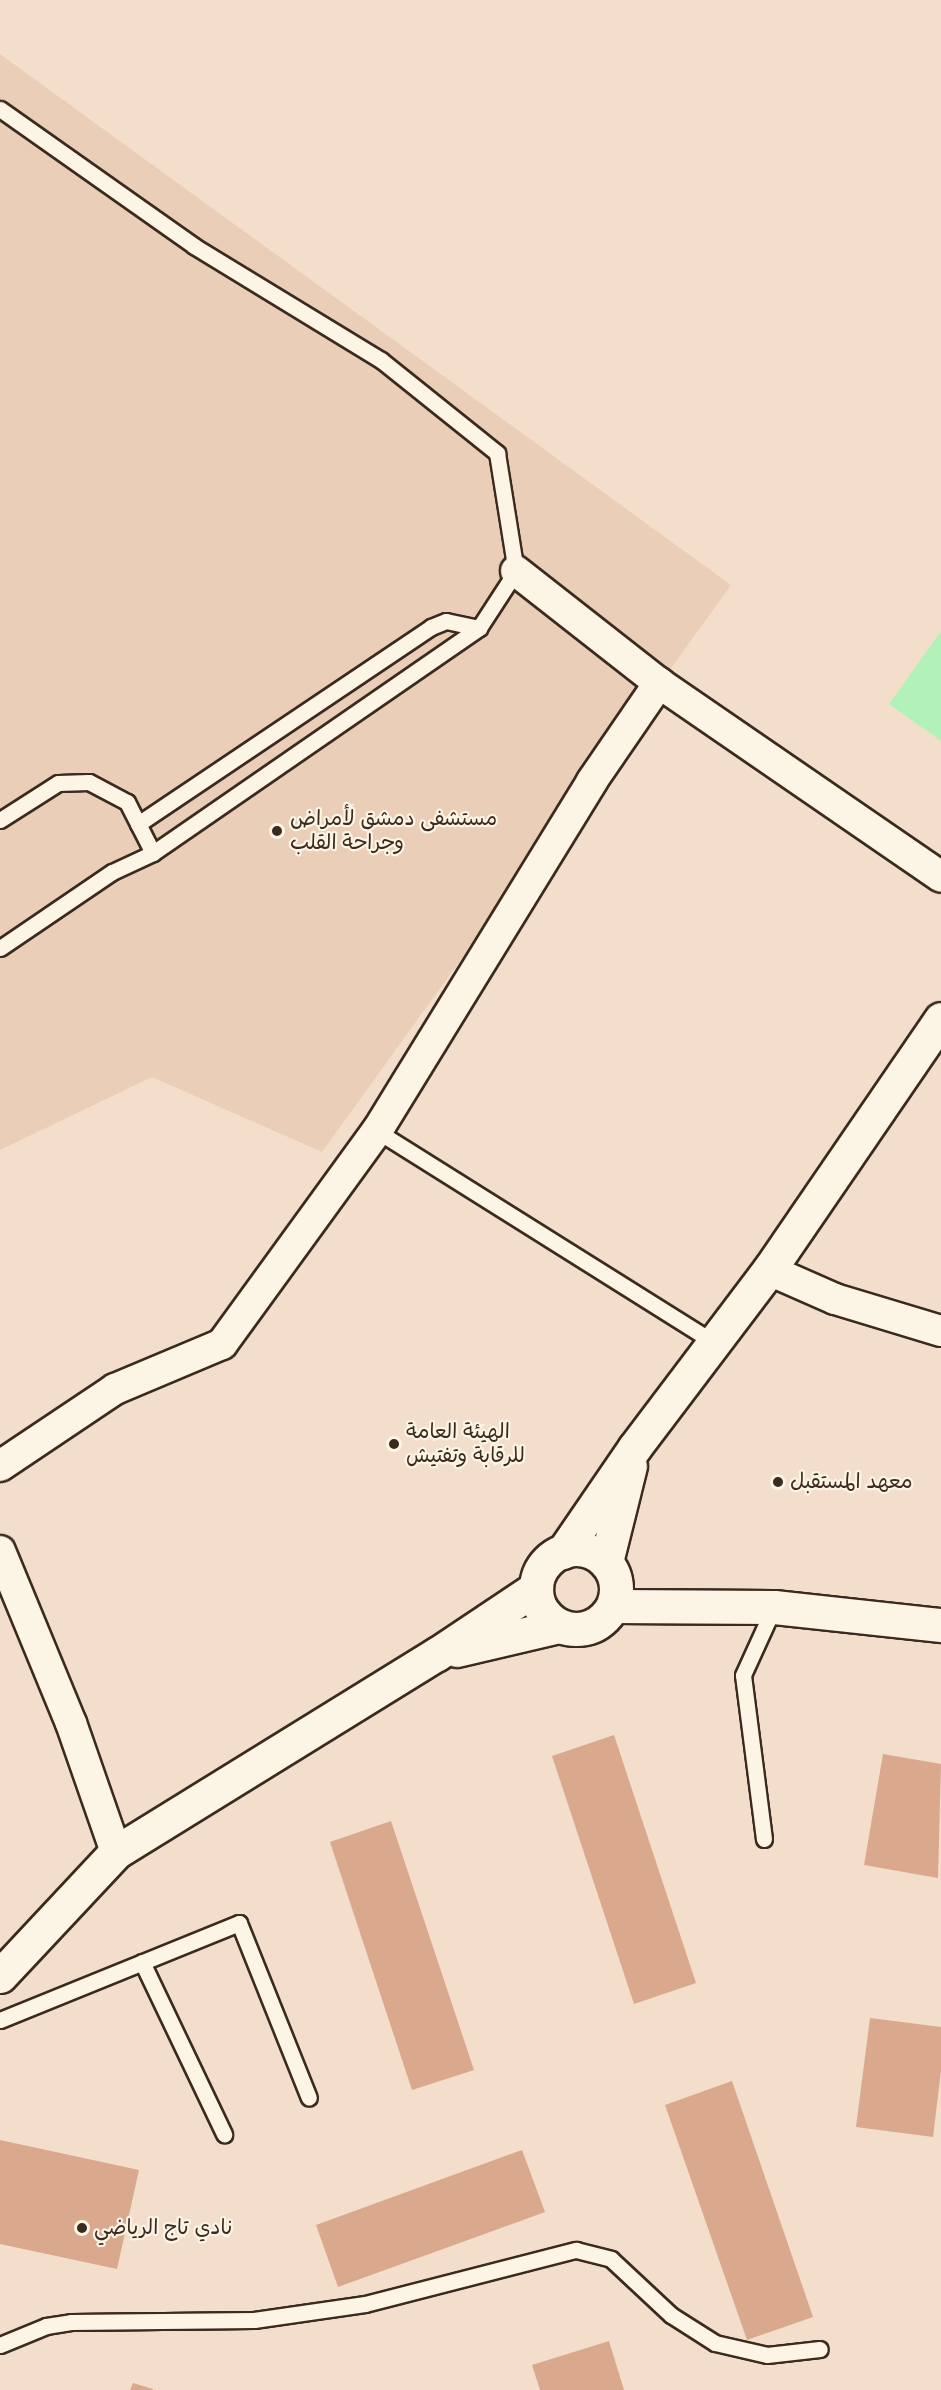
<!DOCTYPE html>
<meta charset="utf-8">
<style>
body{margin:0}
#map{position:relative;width:941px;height:2390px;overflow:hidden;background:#f2decb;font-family:Mynerve,"Playpen Sans Arabic",sans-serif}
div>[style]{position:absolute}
.built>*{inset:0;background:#ebceb8}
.green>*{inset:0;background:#b2f1b7}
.building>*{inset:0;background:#daa88d}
.roads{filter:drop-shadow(2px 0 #3b2a1e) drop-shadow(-2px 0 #3b2a1e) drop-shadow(0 2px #3b2a1e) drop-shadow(0 -2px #3b2a1e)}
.lane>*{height:15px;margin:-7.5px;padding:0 7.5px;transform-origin:7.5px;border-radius:7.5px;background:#fcf5e5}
.street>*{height:30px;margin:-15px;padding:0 15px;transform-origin:15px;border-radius:15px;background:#fcf5e5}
.secondary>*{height:33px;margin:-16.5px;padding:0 16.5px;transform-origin:16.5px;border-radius:16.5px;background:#fcf5e5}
.secondary>.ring{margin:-16.5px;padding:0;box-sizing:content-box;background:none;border:33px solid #fcf5e5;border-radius:50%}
.dots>*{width:16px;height:16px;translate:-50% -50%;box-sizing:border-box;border:3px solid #fcf5e5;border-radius:50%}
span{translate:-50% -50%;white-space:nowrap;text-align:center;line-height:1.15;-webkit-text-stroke:4.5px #fcf5e5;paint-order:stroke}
.poi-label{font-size:21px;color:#3b2a1e}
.left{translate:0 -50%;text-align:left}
</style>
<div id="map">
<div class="built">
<i style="clip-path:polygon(0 54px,731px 585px,322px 1152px,152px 1077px,0 1150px)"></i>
</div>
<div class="green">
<i style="clip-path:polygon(941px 631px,941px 741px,889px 704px)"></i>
</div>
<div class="building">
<i style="clip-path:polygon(614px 1735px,696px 1983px,634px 2004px,552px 1756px)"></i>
<i style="clip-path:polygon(883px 1754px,941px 1764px,938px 1878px,864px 1865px)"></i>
<i style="clip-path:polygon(391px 1821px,474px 2070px,412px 2090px,330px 1842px)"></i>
<i style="clip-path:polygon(870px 2018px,941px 2027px,941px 2071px,933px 2137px,856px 2127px)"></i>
<i style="clip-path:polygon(732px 2081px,813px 2317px,747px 2340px,665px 2105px)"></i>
<i style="clip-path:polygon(0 2140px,139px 2170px,117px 2269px,0 2244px)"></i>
<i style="clip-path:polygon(522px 2150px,545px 2212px,338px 2287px,316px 2225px)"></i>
<i style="clip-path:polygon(609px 2341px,624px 2390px,540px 2390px,532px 2365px)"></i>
<i style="clip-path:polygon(133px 2383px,153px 2389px,153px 2390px,130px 2390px)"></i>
</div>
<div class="roads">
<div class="lane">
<i style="left:0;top:109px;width:237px;rotate:35.2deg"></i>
<i style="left:194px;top:246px;width:219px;rotate:31.4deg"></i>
<i style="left:381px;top:360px;width:149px;rotate:38.7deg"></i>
<i style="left:497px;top:453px;width:120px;rotate:80.9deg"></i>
<i style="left:516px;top:571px;width:68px;rotate:123deg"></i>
<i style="left:479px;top:628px;width:396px;rotate:145.4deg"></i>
<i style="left:153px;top:853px;width:45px;rotate:155.1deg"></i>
<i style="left:112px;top:872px;width:135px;rotate:145.8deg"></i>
<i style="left:0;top:820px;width:69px;rotate:-32.5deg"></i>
<i style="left:58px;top:783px;width:31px;rotate:-2deg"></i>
<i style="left:89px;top:782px;width:43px;rotate:27.8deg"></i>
<i style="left:127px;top:802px;width:57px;rotate:63deg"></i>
<i style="left:138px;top:824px;width:353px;rotate:-33.9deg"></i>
<i style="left:431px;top:627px;width:16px;rotate:-22deg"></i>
<i style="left:446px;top:621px;width:34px;rotate:12deg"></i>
<i style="left:377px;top:1131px;width:398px;rotate:32.1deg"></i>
<i style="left:764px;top:1839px;width:165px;rotate:-97.3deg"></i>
<i style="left:743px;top:1675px;width:75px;rotate:-65.5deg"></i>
<i style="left:142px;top:1962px;width:191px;rotate:64.5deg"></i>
<i style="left:0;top:2020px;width:258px;rotate:-22.1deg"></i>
<i style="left:239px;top:1923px;width:188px;rotate:68.2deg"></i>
<i style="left:0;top:2345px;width:50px;rotate:-22.4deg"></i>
<i style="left:46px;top:2326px;width:25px;rotate:-9deg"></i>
<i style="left:71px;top:2322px;width:183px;rotate:-0.6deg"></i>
<i style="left:254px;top:2320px;width:112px;rotate:-8.2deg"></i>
<i style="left:365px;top:2304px;width:218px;rotate:-14.4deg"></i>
<i style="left:576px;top:2250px;width:36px;rotate:14deg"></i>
<i style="left:611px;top:2259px;width:82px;rotate:43deg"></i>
<i style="left:671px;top:2315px;width:52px;rotate:32.5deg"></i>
<i style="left:715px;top:2343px;width:53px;rotate:13deg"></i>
<i style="left:767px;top:2355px;width:53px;rotate:-6.5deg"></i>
</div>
<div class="street">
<i style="left:516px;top:571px;width:182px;rotate:38.1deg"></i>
<i style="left:659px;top:683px;width:342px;rotate:34.5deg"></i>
<i style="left:769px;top:1270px;width:72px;rotate:23.7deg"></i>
<i style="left:835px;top:1299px;width:111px;rotate:16.8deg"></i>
<i style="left:0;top:1466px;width:138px;rotate:-33.8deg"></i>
<i style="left:115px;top:1389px;width:116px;rotate:-22.8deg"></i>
<i style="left:222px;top:1344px;width:263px;rotate:-54deg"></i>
<i style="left:377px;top:1131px;width:411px;rotate:-58.4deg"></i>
<i style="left:592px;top:781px;width:119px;rotate:-55.6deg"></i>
<i style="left:0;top:1551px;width:186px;rotate:67.6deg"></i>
<i style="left:71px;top:1723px;width:137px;rotate:70.8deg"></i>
</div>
<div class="secondary">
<i class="ring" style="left:536px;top:1549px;width:47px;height:47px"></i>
<i style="left:563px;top:1552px;width:127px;rotate:-55.6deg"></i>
<i style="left:635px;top:1447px;width:222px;rotate:-52.9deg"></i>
<i style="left:769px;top:1270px;width:304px;rotate:-55.6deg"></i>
<i style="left:606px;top:1562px;width:99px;rotate:-76deg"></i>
<i style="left:613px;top:1606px;width:161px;rotate:0.4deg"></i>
<i style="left:774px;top:1607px;width:168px;rotate:6.2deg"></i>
<i style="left:457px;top:1650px;width:105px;rotate:-13.2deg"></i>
<i style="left:0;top:1976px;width:170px;rotate:-46.9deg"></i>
<i style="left:116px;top:1852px;width:377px;rotate:-31.7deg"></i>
<i style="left:437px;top:1654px;width:119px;rotate:-33.7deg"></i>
</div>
</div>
<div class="dots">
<i style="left:277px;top:831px;background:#3b2a1e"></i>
<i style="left:394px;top:1444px;background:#3b2a1e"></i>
<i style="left:778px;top:1482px;background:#3b2a1e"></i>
<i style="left:82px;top:2228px;background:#3b2a1e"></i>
</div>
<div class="poi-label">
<span class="left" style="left:290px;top:831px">مستشفى دمشق لأمراض<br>وجراحة القلب</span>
<span class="left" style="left:406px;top:1444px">الهيئة العامة<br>للرقابة وتفتيش</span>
<span class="left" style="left:790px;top:1482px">معهد المستقبل</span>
<span class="left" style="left:94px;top:2228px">نادي تاج الرياضي</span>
</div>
</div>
